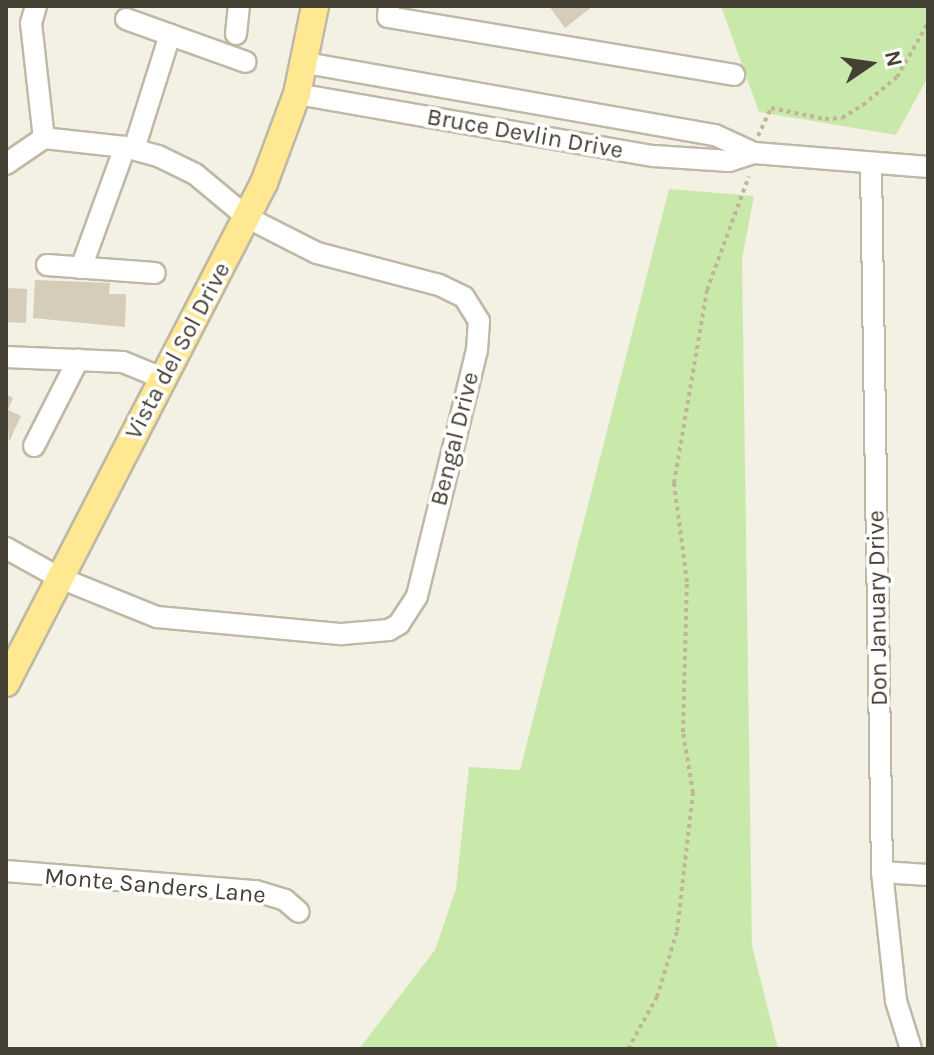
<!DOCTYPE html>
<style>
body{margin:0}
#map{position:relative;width:934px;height:1055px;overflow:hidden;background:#f3f0e4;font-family:Karla,sans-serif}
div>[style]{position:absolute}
.green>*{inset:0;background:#c9e9ab}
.building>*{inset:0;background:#d5ccb9}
.path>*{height:4px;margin-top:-2px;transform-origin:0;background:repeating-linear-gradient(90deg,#c1b597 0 4px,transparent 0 8px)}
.roads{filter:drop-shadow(2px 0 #bfb8a7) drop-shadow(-2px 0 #bfb8a7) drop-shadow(0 2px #bfb8a7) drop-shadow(0 -2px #bfb8a7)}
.minor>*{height:20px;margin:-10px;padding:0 10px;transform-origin:10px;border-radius:10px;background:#fff}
.major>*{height:26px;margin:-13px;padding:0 13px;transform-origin:13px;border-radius:13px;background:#ffe891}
span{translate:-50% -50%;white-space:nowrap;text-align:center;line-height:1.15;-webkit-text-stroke:7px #fff;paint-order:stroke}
.street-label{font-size:24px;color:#454034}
.frame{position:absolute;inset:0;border:8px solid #454034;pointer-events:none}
.north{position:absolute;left:830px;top:24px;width:80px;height:80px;-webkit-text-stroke:6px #fff;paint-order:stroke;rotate:77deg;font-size:22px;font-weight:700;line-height:32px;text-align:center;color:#454034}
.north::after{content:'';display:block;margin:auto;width:28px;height:36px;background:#454034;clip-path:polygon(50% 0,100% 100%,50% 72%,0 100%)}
</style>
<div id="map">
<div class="green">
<i style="clip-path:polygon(721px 6px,928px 6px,928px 77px,896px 135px,759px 112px)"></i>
<i style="clip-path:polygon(669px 189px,754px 196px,742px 259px,752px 946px,778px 1049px,359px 1049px,435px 950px,456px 889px,469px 767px,520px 770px)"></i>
</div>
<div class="building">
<i style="clip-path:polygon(549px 6px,593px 6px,565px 28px)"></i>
<i style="clip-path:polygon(35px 280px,110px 283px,109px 294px,126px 294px,125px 327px,33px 318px)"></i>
<i style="clip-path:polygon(6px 288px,27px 289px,26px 323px,6px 322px)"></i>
<i style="clip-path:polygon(6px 394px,13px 398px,8px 410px,21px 416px,9px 442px)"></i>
</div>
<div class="path">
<i style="left:758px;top:136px;width:31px;rotate:-65deg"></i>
<i style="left:771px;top:108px;width:55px;rotate:11.5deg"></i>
<i style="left:825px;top:119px;width:17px;rotate:-3deg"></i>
<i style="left:842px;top:118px;width:25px;rotate:-32deg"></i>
<i style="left:863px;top:105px;width:44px;rotate:-39.5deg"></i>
<i style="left:897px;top:77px;width:62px;rotate:-60.1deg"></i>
<i style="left:628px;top:1049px;width:60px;rotate:-60.9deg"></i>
<i style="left:657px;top:997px;width:69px;rotate:-73.1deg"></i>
<i style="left:677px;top:931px;width:139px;rotate:-83.4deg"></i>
<i style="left:693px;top:793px;width:62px;rotate:-99.3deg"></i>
<i style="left:683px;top:732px;width:150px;rotate:-88.5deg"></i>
<i style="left:687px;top:582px;width:100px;rotate:-97.5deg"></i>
<i style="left:674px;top:483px;width:196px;rotate:-80.3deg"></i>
<i style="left:707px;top:290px;width:121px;rotate:-69.8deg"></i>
</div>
<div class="roads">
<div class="minor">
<i style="left:36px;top:6px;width:18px;rotate:106deg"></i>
<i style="left:31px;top:23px;width:116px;rotate:83.6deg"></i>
<i style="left:389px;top:6px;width:11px;rotate:95deg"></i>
<i style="left:388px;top:17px;width:351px;rotate:9.5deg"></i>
<i style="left:126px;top:19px;width:127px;rotate:19.7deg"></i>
<i style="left:236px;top:34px;width:28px;rotate:-84deg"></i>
<i style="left:306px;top:63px;width:415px;rotate:10deg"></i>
<i style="left:715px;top:135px;width:43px;rotate:24.8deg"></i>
<i style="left:754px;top:153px;width:175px;rotate:4.6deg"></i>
<i style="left:297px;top:94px;width:362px;rotate:9.9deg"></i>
<i style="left:654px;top:156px;width:75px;rotate:3.8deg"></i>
<i style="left:729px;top:161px;width:26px;rotate:-18deg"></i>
<i style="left:134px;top:149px;width:120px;rotate:-72.5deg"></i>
<i style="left:6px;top:164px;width:46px;rotate:-34.4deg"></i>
<i style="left:871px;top:164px;width:708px;rotate:89.11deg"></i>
<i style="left:882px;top:872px;width:130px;rotate:83.8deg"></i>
<i style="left:896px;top:1001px;width:50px;rotate:72.6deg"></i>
<i style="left:47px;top:265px;width:108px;rotate:4.2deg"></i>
<i style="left:81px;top:268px;width:129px;rotate:-70deg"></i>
<i style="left:6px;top:357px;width:117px;rotate:2.4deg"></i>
<i style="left:123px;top:362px;width:44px;rotate:22.5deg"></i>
<i style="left:34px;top:446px;width:97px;rotate:-62.9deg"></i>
<i style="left:6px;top:548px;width:62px;rotate:29.1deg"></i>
<i style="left:60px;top:578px;width:105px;rotate:21.9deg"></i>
<i style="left:157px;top:617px;width:186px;rotate:5.3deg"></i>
<i style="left:342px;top:634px;width:47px;rotate:-4.9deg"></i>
<i style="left:389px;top:630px;width:12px;rotate:-31deg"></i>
<i style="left:399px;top:624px;width:33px;rotate:-57deg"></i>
<i style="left:417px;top:596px;width:253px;rotate:-76.3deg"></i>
<i style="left:477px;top:350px;width:29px;rotate:-86deg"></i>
<i style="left:479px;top:321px;width:28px;rotate:-122deg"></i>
<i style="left:464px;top:297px;width:28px;rotate:-154deg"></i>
<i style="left:439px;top:285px;width:126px;rotate:-165.3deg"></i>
<i style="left:317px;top:253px;width:77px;rotate:-153.1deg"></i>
<i style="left:248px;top:218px;width:69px;rotate:-140.3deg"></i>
<i style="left:195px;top:174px;width:41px;rotate:-154.1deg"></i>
<i style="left:158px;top:156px;width:34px;rotate:-165deg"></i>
<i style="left:125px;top:147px;width:81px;rotate:-173.7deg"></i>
<i style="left:6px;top:871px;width:251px;rotate:4.6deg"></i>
<i style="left:256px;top:891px;width:30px;rotate:17deg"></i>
<i style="left:285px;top:900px;width:18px;rotate:41deg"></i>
<i style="left:882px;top:872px;width:46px;rotate:3.7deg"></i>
</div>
<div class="major">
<i style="left:6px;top:683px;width:563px;rotate:-62.71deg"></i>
<i style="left:264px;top:183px;width:95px;rotate:-69.7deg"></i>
<i style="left:297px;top:94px;width:90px;rotate:-78.4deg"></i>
</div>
</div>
<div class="street-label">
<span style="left:525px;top:134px;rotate:10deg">Bruce Devlin Drive</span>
<span style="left:178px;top:351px;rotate:-62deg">Vista del Sol Drive</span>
<span style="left:455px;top:439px;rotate:-76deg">Bengal Drive</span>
<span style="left:878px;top:608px;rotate:-91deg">Don January Drive</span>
<span style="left:155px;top:886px;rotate:5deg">Monte Sanders Lane</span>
</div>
<div class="frame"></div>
<div class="north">N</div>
</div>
